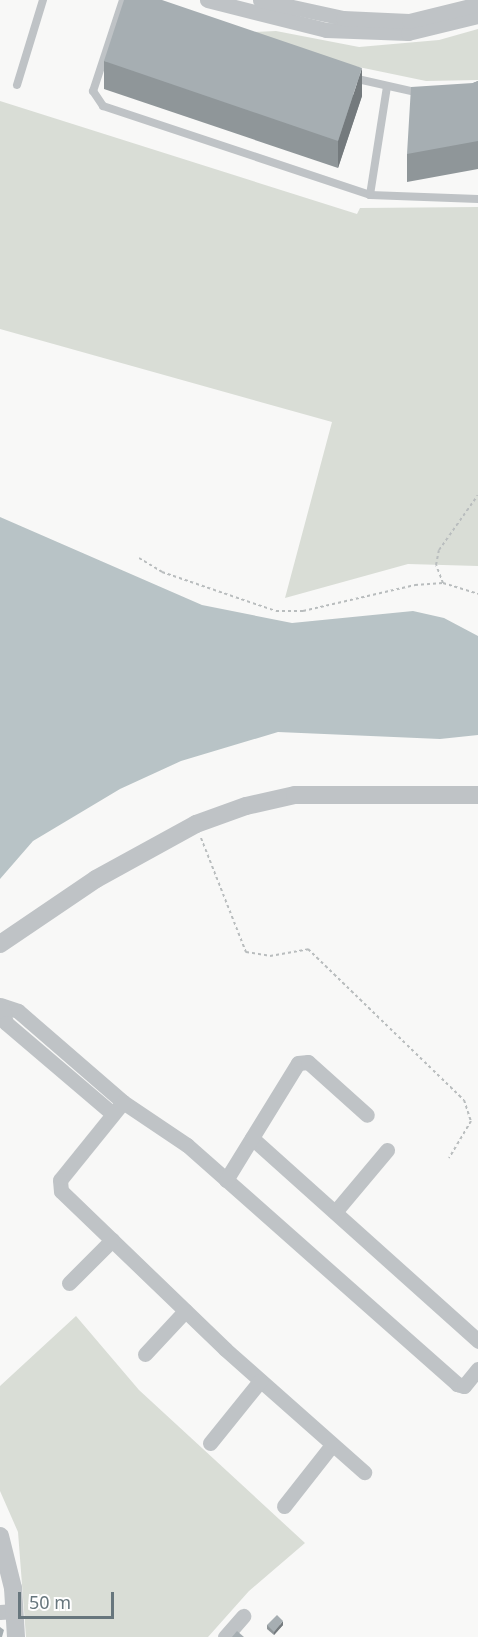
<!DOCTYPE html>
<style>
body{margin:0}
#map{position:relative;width:478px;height:1637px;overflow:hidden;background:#f8f8f7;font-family:"Noto Sans",sans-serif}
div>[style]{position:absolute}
.green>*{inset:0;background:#d9ddd6}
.water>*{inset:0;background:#b8c3c6}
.path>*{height:2px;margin-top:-1px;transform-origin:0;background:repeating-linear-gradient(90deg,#b9bdbe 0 3px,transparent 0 6px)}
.service>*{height:8px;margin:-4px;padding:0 4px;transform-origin:4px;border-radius:4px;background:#bfc3c6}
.minor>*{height:15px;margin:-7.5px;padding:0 7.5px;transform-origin:7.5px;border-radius:7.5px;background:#bfc3c6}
.tertiary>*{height:18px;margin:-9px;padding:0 9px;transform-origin:9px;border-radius:9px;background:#bfc3c6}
.wall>*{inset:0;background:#8f9699}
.shaded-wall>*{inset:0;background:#747a7d}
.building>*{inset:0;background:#a6aeb2}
span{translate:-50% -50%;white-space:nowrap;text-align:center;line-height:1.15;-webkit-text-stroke:6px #fff;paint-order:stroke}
.scale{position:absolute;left:18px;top:1592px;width:96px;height:27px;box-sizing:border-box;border:3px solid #67767d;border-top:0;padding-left:8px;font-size:18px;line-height:21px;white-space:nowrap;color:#67767d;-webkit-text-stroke:4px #fff;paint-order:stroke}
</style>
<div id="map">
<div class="green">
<i style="clip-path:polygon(478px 29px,478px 80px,426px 81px,349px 65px,254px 32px,276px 31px,359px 47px,439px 40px)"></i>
<i style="clip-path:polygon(0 101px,357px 214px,360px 208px,478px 207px,478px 566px,408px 564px,285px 598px,332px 422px,0 329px)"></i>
<i style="clip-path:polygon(76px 1316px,139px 1390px,305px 1543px,249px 1591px,208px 1637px,26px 1637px,18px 1532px,0 1491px,0 1386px)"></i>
</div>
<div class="water">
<i style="clip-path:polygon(0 517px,202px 605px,292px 623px,413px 611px,444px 618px,478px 636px,478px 735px,440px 739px,278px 732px,181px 761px,120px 789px,33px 841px,0 879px)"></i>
</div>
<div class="path">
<i style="left:139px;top:558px;width:27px;rotate:31deg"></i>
<i style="left:162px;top:572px;width:120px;rotate:18.9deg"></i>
<i style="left:276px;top:611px;width:27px"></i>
<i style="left:303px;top:611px;width:115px;rotate:-13.1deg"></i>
<i style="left:415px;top:585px;width:28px;rotate:-4deg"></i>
<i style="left:443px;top:583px;width:37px;rotate:17deg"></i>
<i style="left:443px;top:583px;width:19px;rotate:-111deg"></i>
<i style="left:436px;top:565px;width:15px;rotate:-79deg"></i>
<i style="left:439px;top:550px;width:67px;rotate:-54.7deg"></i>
<i style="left:201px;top:838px;width:123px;rotate:68.5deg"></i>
<i style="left:246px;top:952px;width:24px;rotate:9deg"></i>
<i style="left:270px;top:956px;width:39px;rotate:-10deg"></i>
<i style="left:308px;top:949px;width:217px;rotate:44.1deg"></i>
<i style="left:464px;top:1100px;width:22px;rotate:72deg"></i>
<i style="left:471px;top:1121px;width:43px;rotate:120.7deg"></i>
</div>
<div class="service">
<i style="left:123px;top:0;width:96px;rotate:108.2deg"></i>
<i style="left:93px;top:91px;width:18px;rotate:56deg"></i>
<i style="left:103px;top:106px;width:281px;rotate:18.4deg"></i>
<i style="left:370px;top:195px;width:108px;rotate:2.1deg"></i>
<i style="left:353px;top:78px;width:69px;rotate:12.6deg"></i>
<i style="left:17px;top:85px;width:89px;rotate:-73deg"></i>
<i style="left:370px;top:195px;width:109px;rotate:-81.1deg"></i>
</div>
<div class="minor">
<i style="left:207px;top:0;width:123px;rotate:14.1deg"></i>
<i style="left:326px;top:30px;width:82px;rotate:2.1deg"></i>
<i style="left:408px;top:33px;width:72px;rotate:-13.7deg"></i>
<i style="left:260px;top:0;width:85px;rotate:12.2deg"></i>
<i style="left:343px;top:18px;width:66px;rotate:2.6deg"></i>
<i style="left:409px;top:21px;width:71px;rotate:-13.8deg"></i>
<i style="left:0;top:1005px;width:19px;rotate:18deg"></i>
<i style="left:18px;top:1011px;width:139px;rotate:40.9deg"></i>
<i style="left:123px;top:1102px;width:77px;rotate:33.9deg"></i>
<i style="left:187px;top:1145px;width:361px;rotate:41.5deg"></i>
<i style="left:457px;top:1384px;width:7px;rotate:16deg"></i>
<i style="left:464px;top:1386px;width:22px;rotate:-51deg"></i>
<i style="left:2px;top:1006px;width:17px;rotate:77deg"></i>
<i style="left:6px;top:1023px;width:140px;rotate:40.4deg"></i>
<i style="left:123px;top:1102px;width:100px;rotate:128.9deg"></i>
<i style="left:60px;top:1180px;width:11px;rotate:85deg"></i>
<i style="left:61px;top:1191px;width:228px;rotate:43.9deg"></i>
<i style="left:225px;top:1349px;width:186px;rotate:41.5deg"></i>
<i style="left:252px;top:1138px;width:304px;rotate:41.9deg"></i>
<i style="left:226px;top:1180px;width:137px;rotate:-58.4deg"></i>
<i style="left:298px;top:1063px;width:10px;rotate:-6deg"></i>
<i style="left:308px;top:1062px;width:79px;rotate:41.9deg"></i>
<i style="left:335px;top:1212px;width:81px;rotate:-50deg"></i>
<i style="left:69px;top:1283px;width:61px;rotate:-45deg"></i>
<i style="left:145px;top:1354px;width:59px;rotate:-47.1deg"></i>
<i style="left:210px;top:1443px;width:80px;rotate:-51.1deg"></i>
<i style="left:284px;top:1506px;width:78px;rotate:-51.8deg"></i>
<i style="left:0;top:1612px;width:14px;rotate:-4deg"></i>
<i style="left:225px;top:1637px;width:28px;rotate:-49deg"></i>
</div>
<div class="tertiary">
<i style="left:0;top:944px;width:116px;rotate:-34.1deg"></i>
<i style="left:96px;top:879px;width:114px;rotate:-28.8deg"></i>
<i style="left:196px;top:824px;width:53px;rotate:-19.8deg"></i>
<i style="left:246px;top:806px;width:50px;rotate:-12.7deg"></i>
<i style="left:295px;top:795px;width:183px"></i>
<i style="left:0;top:1536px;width:54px;rotate:76deg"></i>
<i style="left:13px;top:1588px;width:49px;rotate:86.5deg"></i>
</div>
<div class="wall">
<i style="clip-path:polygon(104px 61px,362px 96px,338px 168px,104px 89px)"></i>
<i style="clip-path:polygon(478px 81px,478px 169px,407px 182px,407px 154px,473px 83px)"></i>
<i style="clip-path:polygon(267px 1625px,283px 1625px,274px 1635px,267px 1629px)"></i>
</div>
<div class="shaded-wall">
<i style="clip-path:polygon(362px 68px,362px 96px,338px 168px,338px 141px)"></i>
<i style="clip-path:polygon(283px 1621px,283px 1625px,274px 1635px,274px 1632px)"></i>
</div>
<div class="building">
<i style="clip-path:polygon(124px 0,162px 0,362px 68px,338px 141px,104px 61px)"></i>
<i style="clip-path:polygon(478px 81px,478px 141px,407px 154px,411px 87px,473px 83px)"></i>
<i style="clip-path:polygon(277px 1615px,283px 1621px,274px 1632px,267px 1625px)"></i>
<i style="clip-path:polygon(0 1627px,4px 1630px,2px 1637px,0 1637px)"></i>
<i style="clip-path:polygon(237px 1631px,244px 1637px,232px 1637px)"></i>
</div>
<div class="scale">50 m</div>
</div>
